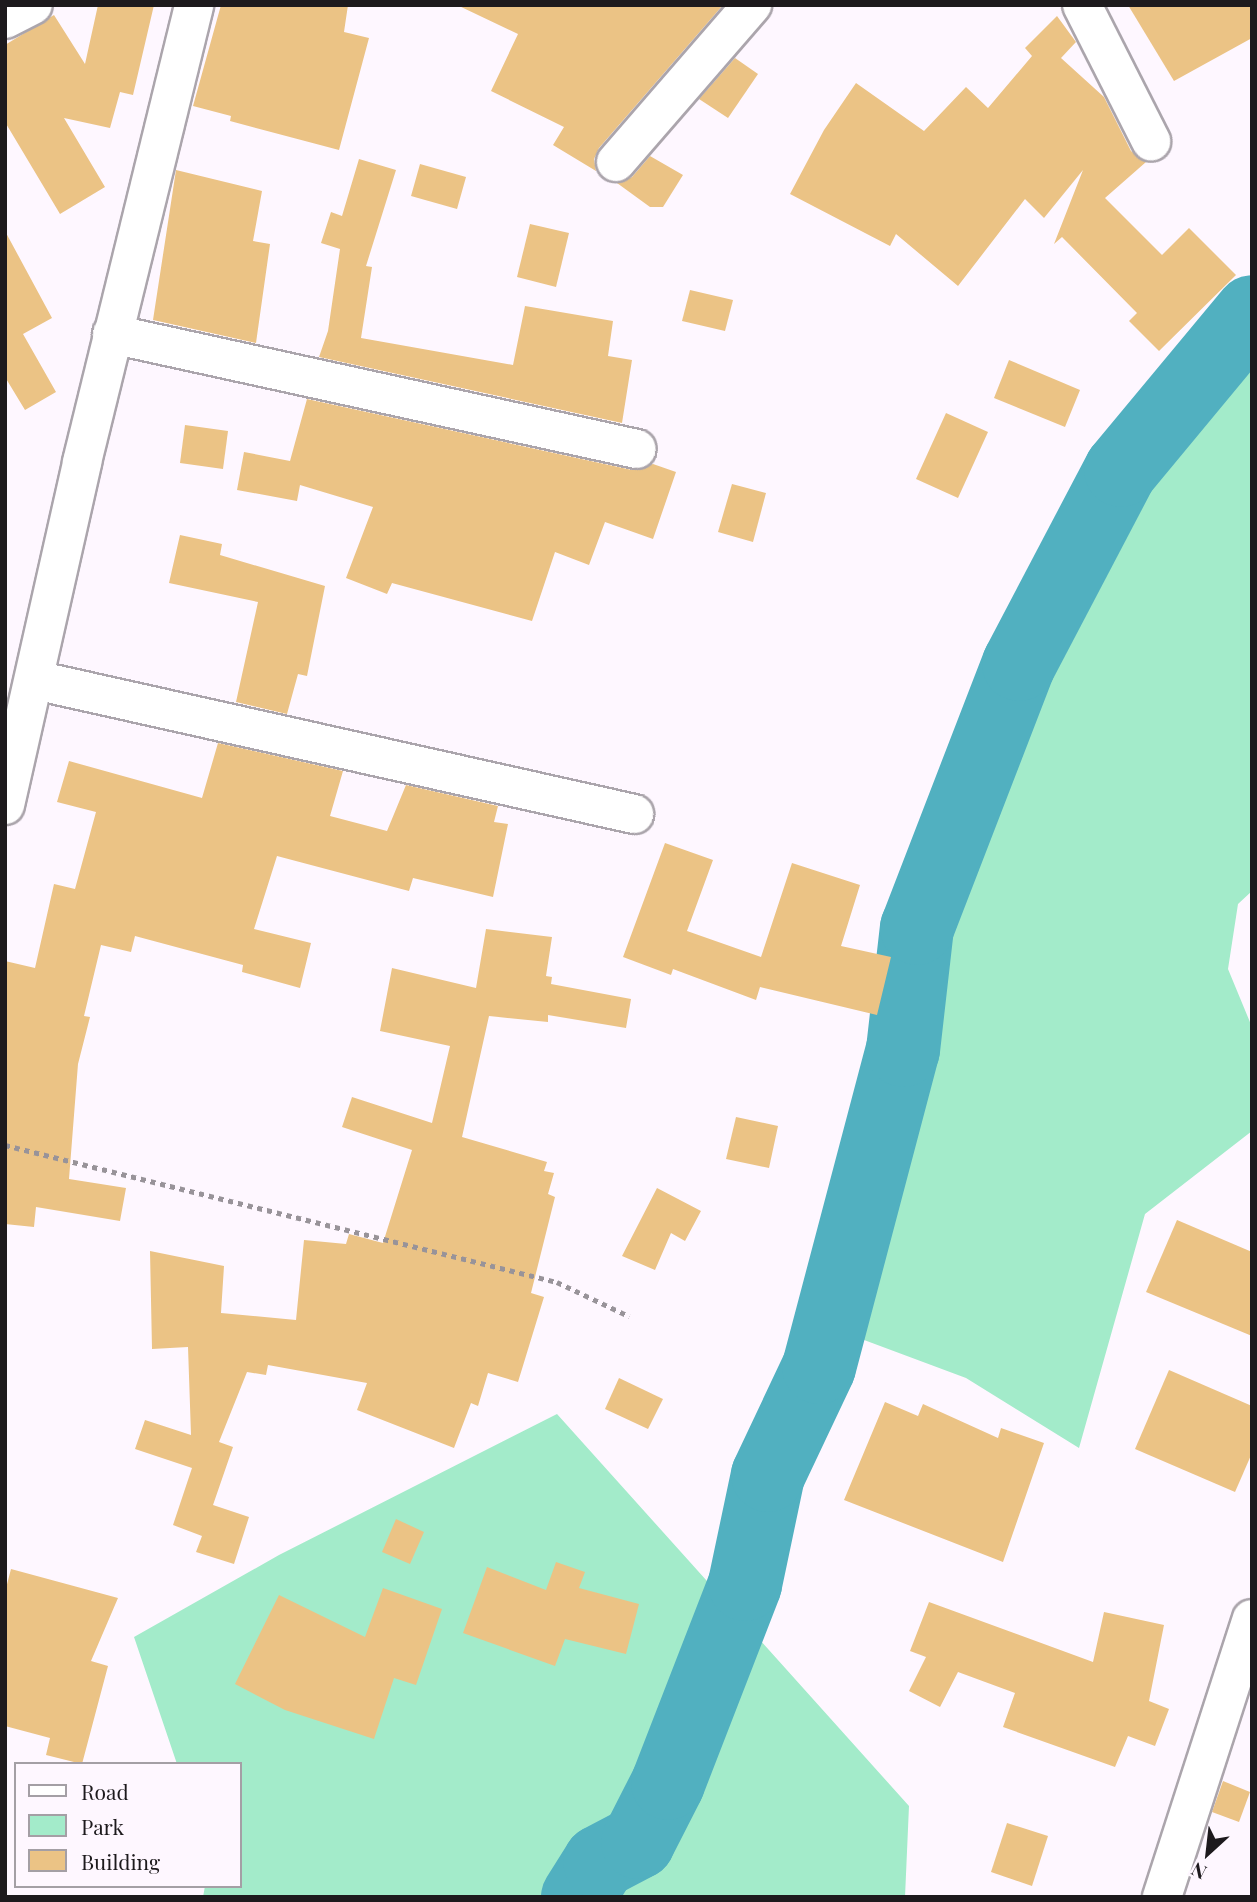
<!DOCTYPE html>
<style>
body{margin:0}
#map{position:relative;width:1257px;height:1902px;overflow:hidden;background:#fef7ff;font-family:"Playfair Display",serif}
div>[style]{position:absolute}
.green>*{inset:0;background:#a3ebca}
.river>*{height:74px;margin:-37px;padding:0 37px;transform-origin:37px;border-radius:37px;background:#51b0c0}
.building>*{inset:0;background:#ebc385}
.path>*{height:4.5px;margin-top:-2.25px;transform-origin:0;background:repeating-linear-gradient(90deg,#989399 0 5px,transparent 0 10px)}
.roads{filter:drop-shadow(2px 0 #aba5ac) drop-shadow(-2px 0 #aba5ac) drop-shadow(0 2px #aba5ac) drop-shadow(0 -2px #aba5ac)}
.minor>*{height:38px;margin:-19px;padding:0 19px;transform-origin:19px;border-radius:19px;background:#fff}
span{translate:-50% -50%;white-space:nowrap;text-align:center;line-height:1.15;-webkit-text-stroke:5px #fef7ff;paint-order:stroke}
.frame{position:absolute;inset:0;border:7px solid #1d1a1d;pointer-events:none}
.legend{position:absolute;left:14px;top:1762px;width:228px;height:126px;box-sizing:border-box;background:#fef7ff;border:2px solid #a49fa5;margin:0;padding:9px 12px;list-style:none;font-size:21px;color:#1d1a1d}
.legend li{display:flex;align-items:center;gap:14px;height:35px}
.legend b{width:35px;border:2px solid #a49fa5}
.north{position:absolute;left:1173px;top:1818px;width:70px;height:70px;-webkit-text-stroke:5px #fef7ff;paint-order:stroke;rotate:207deg;font-size:19px;font-weight:700;line-height:28px;text-align:center;color:#1d1a1d}
.north::after{content:'';display:block;margin:auto;width:24px;height:32px;background:#1d1a1d;clip-path:polygon(50% 0,100% 100%,50% 72%,0 100%)}
</style>
<div id="map">
<div class="green">
<i style="clip-path:polygon(1252px 347px,1252px 891px,1238px 904px,1228px 969px,1252px 1027px,1252px 1131px,1145px 1214px,1079px 1448px,966px 1378px,848px 1334px,972px 827px,1099px 547px)"></i>
<i style="clip-path:polygon(557px 1414px,909px 1806px,905px 1897px,203px 1897px,205px 1886px,240px 1886px,240px 1764px,177px 1764px,134px 1637px,279px 1555px)"></i>
</div>
<div class="river">
<i style="left:578px;top:1897px;width:41px;rotate:-57.8deg"></i>
<i style="left:600px;top:1862px;width:43px;rotate:-27.8deg"></i>
<i style="left:638px;top:1842px;width:66px;rotate:-63deg"></i>
<i style="left:668px;top:1783px;width:213px;rotate:-68.8deg"></i>
<i style="left:745px;top:1584px;width:111px;rotate:-78.1deg"></i>
<i style="left:768px;top:1475px;width:119px;rotate:-64.7deg"></i>
<i style="left:819px;top:1367px;width:328px;rotate:-75.2deg"></i>
<i style="left:903px;top:1050px;width:123px;rotate:-83.5deg"></i>
<i style="left:917px;top:928px;width:283px;rotate:-68.9deg"></i>
<i style="left:1019px;top:664px;width:219px;rotate:-62.3deg"></i>
<i style="left:1121px;top:470px;width:205px;rotate:-50.3deg"></i>
</div>
<div class="building">
<i style="clip-path:polygon(98px 5px,154px 5px,133px 95px,120px 92px,110px 128px,64px 118px,105px 187px,60px 214px,5px 122px,5px 45px,54px 15px,85px 64px)"></i>
<i style="clip-path:polygon(221px 5px,348px 5px,344px 32px,369px 38px,339px 150px,230px 121px,231px 116px,193px 106px)"></i>
<i style="clip-path:polygon(457px 5px,723px 5px,599px 148px,594px 159px,596px 171px,553px 145px,564px 127px,491px 91px,518px 34px)"></i>
<i style="clip-path:polygon(1128px 5px,1252px 5px,1252px 38px,1174px 81px)"></i>
<i style="clip-path:polygon(1057px 16px,1076px 42px,1061px 58px,1104px 97px,1131px 151px,1146px 162px,1105px 198px,1162px 255px,1189px 228px,1236px 275px,1159px 351px,1129px 321px,1137px 313px,1062px 237px,1054px 244px,1083px 170px,1044px 218px,1025px 199px,958px 286px,896px 234px,890px 246px,790px 194px,824px 130px,856px 83px,924px 131px,966px 87px,988px 108px,1032px 56px,1025px 48px)"></i>
<i style="clip-path:polygon(735px 58px,758px 74px,728px 118px,699px 99px)"></i>
<i style="clip-path:polygon(650px 156px,683px 175px,663px 207px,650px 207px,617px 183px,632px 177px)"></i>
<i style="clip-path:polygon(359px 159px,396px 170px,366px 266px,372px 267px,361px 338px,513px 365px,525px 306px,613px 321px,608px 356px,632px 360px,622px 423px,319px 357px,328px 331px,340px 249px,321px 243px,331px 212px,342px 216px)"></i>
<i style="clip-path:polygon(420px 164px,466px 177px,457px 209px,411px 196px)"></i>
<i style="clip-path:polygon(176px 170px,262px 191px,253px 241px,270px 244px,256px 343px,153px 320px)"></i>
<i style="clip-path:polygon(530px 224px,569px 233px,556px 287px,517px 277px)"></i>
<i style="clip-path:polygon(5px 231px,52px 318px,23px 334px,56px 392px,25px 410px,5px 377px)"></i>
<i style="clip-path:polygon(690px 290px,733px 300px,725px 331px,682px 321px)"></i>
<i style="clip-path:polygon(1009px 360px,1080px 390px,1065px 427px,994px 398px)"></i>
<i style="clip-path:polygon(307px 399px,632px 470px,653px 464px,676px 472px,653px 539px,605px 522px,589px 565px,555px 552px,532px 621px,392px 583px,387px 594px,346px 578px,373px 507px,300px 485px,297px 501px,237px 490px,244px 452px,290px 461px)"></i>
<i style="clip-path:polygon(946px 413px,988px 432px,958px 498px,916px 479px)"></i>
<i style="clip-path:polygon(185px 425px,228px 431px,223px 469px,180px 463px)"></i>
<i style="clip-path:polygon(732px 484px,766px 493px,753px 542px,718px 532px)"></i>
<i style="clip-path:polygon(180px 535px,222px 544px,220px 555px,325px 586px,307px 676px,298px 674px,287px 714px,236px 702px,258px 602px,169px 583px)"></i>
<i style="clip-path:polygon(218px 743px,343px 771px,330px 816px,387px 831px,406px 785px,498px 806px,494px 822px,508px 824px,493px 897px,413px 878px,409px 891px,277px 856px,254px 929px,311px 943px,300px 988px,242px 972px,243px 965px,135px 936px,131px 952px,101px 945px,84px 1016px,90px 1017px,78px 1064px,69px 1179px,126px 1188px,120px 1221px,36px 1207px,34px 1227px,5px 1224px,5px 961px,35px 968px,54px 884px,75px 889px,96px 812px,57px 802px,69px 761px,202px 798px)"></i>
<i style="clip-path:polygon(665px 843px,713px 860px,687px 931px,761px 957px,792px 863px,860px 885px,841px 946px,891px 957px,877px 1015px,760px 987px,756px 1000px,673px 969px,671px 975px,623px 957px)"></i>
<i style="clip-path:polygon(486px 929px,552px 937px,546px 976px,552px 977px,551px 984px,631px 999px,626px 1028px,548px 1015px,548px 1022px,489px 1016px,462px 1137px,547px 1162px,544px 1171px,554px 1173px,548px 1194px,555px 1197px,531px 1293px,544px 1297px,518px 1382px,488px 1373px,478px 1406px,471px 1403px,454px 1448px,357px 1410px,367px 1383px,268px 1365px,266px 1375px,247px 1372px,219px 1442px,233px 1447px,213px 1505px,249px 1517px,234px 1564px,196px 1552px,202px 1536px,173px 1525px,192px 1468px,135px 1449px,145px 1420px,191px 1435px,188px 1347px,152px 1349px,150px 1251px,224px 1266px,221px 1313px,296px 1320px,304px 1240px,346px 1244px,349px 1234px,383px 1243px,412px 1150px,342px 1127px,352px 1097px,432px 1123px,450px 1046px,380px 1031px,392px 968px,476px 988px)"></i>
<i style="clip-path:polygon(736px 1117px,778px 1126px,769px 1168px,726px 1159px)"></i>
<i style="clip-path:polygon(657px 1188px,701px 1211px,685px 1241px,671px 1233px,655px 1270px,622px 1256px)"></i>
<i style="clip-path:polygon(1177px 1220px,1252px 1252px,1252px 1336px,1146px 1292px)"></i>
<i style="clip-path:polygon(1169px 1370px,1252px 1406px,1252px 1453px,1235px 1492px,1135px 1449px)"></i>
<i style="clip-path:polygon(619px 1378px,663px 1399px,648px 1429px,605px 1409px)"></i>
<i style="clip-path:polygon(885px 1402px,918px 1416px,923px 1404px,998px 1438px,1001px 1428px,1044px 1443px,1003px 1562px,844px 1500px)"></i>
<i style="clip-path:polygon(396px 1519px,424px 1532px,410px 1564px,382px 1552px)"></i>
<i style="clip-path:polygon(556px 1562px,585px 1572px,579px 1588px,639px 1604px,626px 1654px,565px 1639px,555px 1666px,463px 1633px,487px 1567px,546px 1590px)"></i>
<i style="clip-path:polygon(11px 1569px,118px 1598px,91px 1661px,108px 1666px,82px 1764px,46px 1755px,50px 1738px,5px 1726px,5px 1592px)"></i>
<i style="clip-path:polygon(383px 1588px,442px 1609px,416px 1685px,394px 1678px,374px 1739px,285px 1710px,235px 1684px,279px 1595px,365px 1637px)"></i>
<i style="clip-path:polygon(929px 1602px,1093px 1662px,1104px 1612px,1164px 1625px,1149px 1701px,1169px 1709px,1155px 1746px,1128px 1736px,1115px 1767px,1003px 1727px,1015px 1693px,958px 1672px,940px 1707px,909px 1691px,926px 1657px,910px 1651px)"></i>
<i style="clip-path:polygon(1223px 1781px,1250px 1792px,1239px 1822px,1212px 1812px)"></i>
<i style="clip-path:polygon(1007px 1823px,1048px 1836px,1032px 1886px,991px 1872px)"></i>
</div>
<div class="path">
<i style="left:5px;top:1145px;width:569px;rotate:13.94deg"></i>
<i style="left:557px;top:1282px;width:80px;rotate:25.3deg"></i>
</div>
<div class="roads">
<div class="minor">
<i style="left:1082px;top:5px;width:153px;rotate:63.1deg"></i>
<i style="left:5px;top:19px;width:31px;rotate:-27deg"></i>
<i style="left:616px;top:162px;width:208px;rotate:-49.1deg"></i>
<i style="left:112px;top:334px;width:537px;rotate:12.36deg"></i>
<i style="left:35px;top:680px;width:614px;rotate:12.61deg"></i>
<i style="left:5px;top:805px;width:352px;rotate:-77.3deg"></i>
<i style="left:82px;top:462px;width:471px;rotate:-76.2deg"></i>
<i style="left:1162px;top:1897px;width:292px;rotate:-72.1deg"></i>
</div>
</div>
<div class="frame"></div>
<ul class="legend">
<li><b style="height:9px;background:#fff"></b>Road</li>
<li><b style="height:19px;background:#a3ebca"></b>Park</li>
<li><b style="height:19px;background:#ebc385"></b>Building</li>
</ul>
<div class="north">N</div>
</div>
